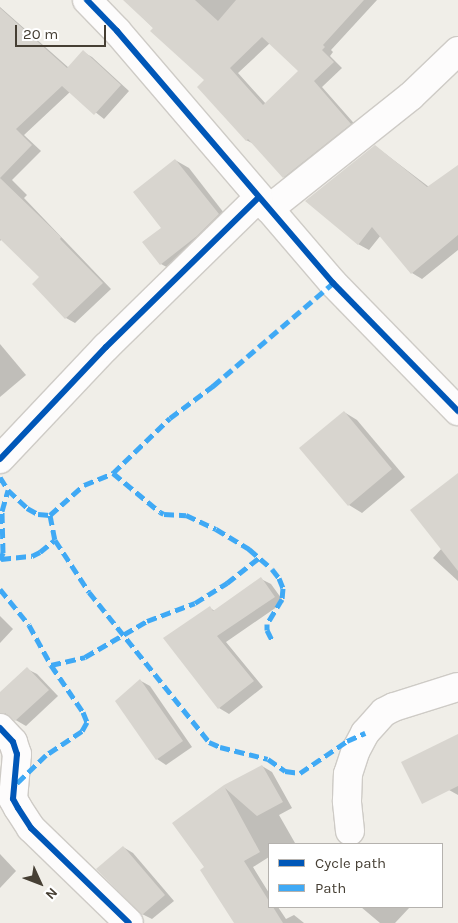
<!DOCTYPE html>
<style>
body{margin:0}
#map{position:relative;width:458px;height:923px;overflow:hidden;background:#f0eee8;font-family:Karla,sans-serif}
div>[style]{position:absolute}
.shadow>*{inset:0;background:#0003}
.building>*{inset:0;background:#d8d5cf}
.roads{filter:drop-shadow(1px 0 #cecbc6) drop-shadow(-1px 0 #cecbc6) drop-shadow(0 1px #cecbc6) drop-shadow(0 -1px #cecbc6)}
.street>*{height:28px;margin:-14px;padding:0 14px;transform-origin:14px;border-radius:14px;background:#fdfcfc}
.quiet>*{height:5px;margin-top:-2.5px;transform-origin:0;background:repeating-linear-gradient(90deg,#3fa9f5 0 10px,transparent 0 15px)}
.cycleway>*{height:6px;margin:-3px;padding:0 3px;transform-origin:3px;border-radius:3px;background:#0057b8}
span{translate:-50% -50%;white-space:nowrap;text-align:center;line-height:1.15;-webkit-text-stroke:4px #fff;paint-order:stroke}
.legend{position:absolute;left:268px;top:843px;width:175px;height:65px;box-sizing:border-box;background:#fff;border:1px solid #b5b2ae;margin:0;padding:6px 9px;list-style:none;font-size:15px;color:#463f34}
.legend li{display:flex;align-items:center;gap:10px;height:25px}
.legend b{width:25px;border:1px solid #b5b2ae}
.north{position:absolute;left:15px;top:858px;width:50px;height:50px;-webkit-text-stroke:4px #fff;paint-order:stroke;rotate:133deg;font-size:14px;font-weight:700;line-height:20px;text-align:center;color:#463f34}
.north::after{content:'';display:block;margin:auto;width:18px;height:22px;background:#463f34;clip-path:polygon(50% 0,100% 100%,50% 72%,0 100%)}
.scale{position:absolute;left:15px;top:25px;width:91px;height:22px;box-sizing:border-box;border:2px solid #463f34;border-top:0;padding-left:6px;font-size:15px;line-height:18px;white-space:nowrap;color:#463f34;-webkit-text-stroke:4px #fff;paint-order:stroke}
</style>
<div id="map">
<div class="shadow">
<i style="clip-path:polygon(evenodd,125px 0,377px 0,331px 50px,333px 52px,330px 56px,342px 68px,322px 87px,359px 129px,293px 182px,284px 177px,254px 144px,246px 140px,206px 80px,125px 0,270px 43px,300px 71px,266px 104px,238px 73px,270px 43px)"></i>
<i style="clip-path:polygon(0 7px,69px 68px,83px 52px,92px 57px,129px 91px,104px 119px,70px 92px,24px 135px,41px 151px,12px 180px,27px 195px,24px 198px,111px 289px,75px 323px,66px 318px,41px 277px,2px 239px,0 241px)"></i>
<i style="clip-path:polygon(375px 146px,429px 187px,458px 166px,458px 250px,422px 279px,412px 273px,381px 235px,369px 250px,358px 244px)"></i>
<i style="clip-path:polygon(175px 160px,189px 168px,231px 222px,174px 271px,161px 264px,162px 228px)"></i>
<i style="clip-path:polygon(0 344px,26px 375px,0 397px)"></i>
<i style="clip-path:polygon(344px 412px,357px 420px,405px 477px,362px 513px,349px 505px)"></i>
<i style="clip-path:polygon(458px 475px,458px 581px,433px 558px,442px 548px)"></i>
<i style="clip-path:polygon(261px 579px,271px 584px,284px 602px,226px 642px,263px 687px,229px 714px,219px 708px,165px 638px,210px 608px,215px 611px)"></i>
<i style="clip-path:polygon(0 616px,13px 629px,0 643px)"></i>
<i style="clip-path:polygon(27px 669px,37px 674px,58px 696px,26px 726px,0 711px,0 694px)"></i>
<i style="clip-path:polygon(141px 681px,150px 686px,192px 747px,166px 765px,157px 759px)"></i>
<i style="clip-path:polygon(262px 766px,272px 772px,292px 808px,279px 815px,295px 843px,269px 844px,269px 857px,253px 867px,269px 893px,269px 907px,278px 907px,286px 919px,294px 915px,304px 923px,235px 923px,206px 868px,215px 792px)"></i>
<i style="clip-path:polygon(458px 779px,458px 795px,449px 790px)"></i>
<i style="clip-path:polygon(123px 847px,133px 853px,174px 901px,152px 919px,142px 914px)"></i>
<i style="clip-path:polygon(0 854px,16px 871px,0 888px)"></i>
<i style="clip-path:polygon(361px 907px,410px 907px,395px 923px,380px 923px)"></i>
</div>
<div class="building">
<i style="clip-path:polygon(evenodd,123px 0,195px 0,218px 21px,236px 0,364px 0,323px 45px,325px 47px,322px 50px,334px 62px,314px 81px,351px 124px,283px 178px,248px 139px,246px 141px,197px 87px,204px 80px,150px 31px,153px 28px,123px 0,262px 37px,298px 71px,263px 105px,230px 68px,262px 37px)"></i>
<i style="clip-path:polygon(0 8px,67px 68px,83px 50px,121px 85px,94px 115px,62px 86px,16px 129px,32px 145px,0 178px,61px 237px,60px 239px,103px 283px,65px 319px,32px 284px,39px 277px,0 239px)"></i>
<i style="clip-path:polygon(375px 145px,427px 187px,458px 165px,458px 235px,411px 274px,372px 227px,358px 245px,305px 201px)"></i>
<i style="clip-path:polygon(175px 159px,219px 214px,197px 236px,160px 265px,142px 242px,161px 228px,133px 192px)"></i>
<i style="clip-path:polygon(344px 411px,392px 469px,348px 506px,299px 448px)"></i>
<i style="clip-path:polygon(458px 473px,458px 571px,410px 510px)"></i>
<i style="clip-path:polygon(261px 577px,275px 597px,217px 636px,254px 681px,218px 709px,163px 638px,210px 606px,213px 611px)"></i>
<i style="clip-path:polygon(27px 667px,49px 690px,15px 721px,5px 713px,0 713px,0 692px)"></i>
<i style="clip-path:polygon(140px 679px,183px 741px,156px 760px,115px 701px)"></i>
<i style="clip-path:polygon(458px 734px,458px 786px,422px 804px,401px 762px)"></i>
<i style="clip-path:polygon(262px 765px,283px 802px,257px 816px,225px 788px,260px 852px,244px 861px,269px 901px,269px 907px,273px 907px,283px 923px,234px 923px,200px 870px,204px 867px,172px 823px,224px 785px)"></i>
<i style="clip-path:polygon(123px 846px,165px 895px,142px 915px,96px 869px)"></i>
</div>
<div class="roads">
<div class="street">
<i style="left:87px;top:0;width:43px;rotate:45.9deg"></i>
<i style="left:117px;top:31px;width:332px;rotate:49.4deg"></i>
<i style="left:333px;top:283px;width:179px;rotate:45.7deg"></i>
<i style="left:269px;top:209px;width:181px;rotate:-38.5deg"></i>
<i style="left:411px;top:96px;width:65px;rotate:-43.8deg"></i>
<i style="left:0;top:459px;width:154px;rotate:-46.6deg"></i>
<i style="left:106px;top:347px;width:213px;rotate:-44.4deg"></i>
<i style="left:0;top:728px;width:19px;rotate:47deg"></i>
<i style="left:13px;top:742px;width:13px;rotate:72deg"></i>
<i style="left:17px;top:754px;width:45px;rotate:95.1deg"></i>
<i style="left:13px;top:799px;width:10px;rotate:61deg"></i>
<i style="left:18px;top:808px;width:24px;rotate:57deg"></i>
<i style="left:31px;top:828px;width:136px;rotate:44.1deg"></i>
<i style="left:350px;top:831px;width:30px;rotate:-96deg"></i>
<i style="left:347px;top:801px;width:27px;rotate:-88deg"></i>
<i style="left:348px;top:774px;width:25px;rotate:-72deg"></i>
<i style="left:356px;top:750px;width:19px;rotate:-62deg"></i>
<i style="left:365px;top:733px;width:28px;rotate:-48deg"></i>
<i style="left:384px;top:712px;width:11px;rotate:-27deg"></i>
<i style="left:394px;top:707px;width:67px;rotate:-17.4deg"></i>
</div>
</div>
<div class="quiet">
<i style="left:113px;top:473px;width:61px;rotate:39.7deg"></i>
<i style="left:160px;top:512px;width:4px;rotate:27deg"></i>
<i style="left:164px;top:514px;width:22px;rotate:3deg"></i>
<i style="left:186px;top:515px;width:33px;rotate:25deg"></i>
<i style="left:216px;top:529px;width:39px;rotate:31deg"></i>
<i style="left:249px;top:549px;width:30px;rotate:41deg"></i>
<i style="left:272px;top:569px;width:11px;rotate:52deg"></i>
<i style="left:279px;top:578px;width:11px;rotate:68deg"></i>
<i style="left:283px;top:588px;width:11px;rotate:95deg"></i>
<i style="left:282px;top:599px;width:29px;rotate:121deg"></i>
<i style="left:267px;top:624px;width:6px;rotate:90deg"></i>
<i style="left:267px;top:630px;width:11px;rotate:63deg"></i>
<i style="left:0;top:477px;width:15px;rotate:58deg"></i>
<i style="left:8px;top:490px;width:26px;rotate:43deg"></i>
<i style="left:27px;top:508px;width:13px;rotate:29deg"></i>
<i style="left:38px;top:514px;width:12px;rotate:5deg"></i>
<i style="left:50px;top:515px;width:45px;rotate:-41.4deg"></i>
<i style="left:84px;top:485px;width:31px;rotate:-22deg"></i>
<i style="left:113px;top:473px;width:79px;rotate:-44deg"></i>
<i style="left:170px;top:418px;width:54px;rotate:-36.7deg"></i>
<i style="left:213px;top:386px;width:158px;rotate:-40.6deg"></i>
<i style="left:50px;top:515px;width:25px;rotate:79deg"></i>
<i style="left:55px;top:540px;width:62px;rotate:56.8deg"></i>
<i style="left:89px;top:592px;width:192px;rotate:51.3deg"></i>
<i style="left:209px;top:742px;width:12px;rotate:24deg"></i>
<i style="left:220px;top:747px;width:49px;rotate:14deg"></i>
<i style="left:268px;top:759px;width:21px;rotate:35deg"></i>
<i style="left:285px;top:771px;width:15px;rotate:8deg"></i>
<i style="left:300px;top:773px;width:57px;rotate:-34.2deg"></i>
<i style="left:347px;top:741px;width:20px;rotate:-24deg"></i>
<i style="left:1px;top:559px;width:31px;rotate:-6deg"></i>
<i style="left:32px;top:556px;width:9px;rotate:-27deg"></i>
<i style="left:40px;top:552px;width:19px;rotate:-39deg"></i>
<i style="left:0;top:560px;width:8px;rotate:-67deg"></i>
<i style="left:3px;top:553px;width:42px;rotate:-91.4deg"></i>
<i style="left:2px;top:511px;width:22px;rotate:-74deg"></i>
<i style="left:0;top:589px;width:46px;rotate:51.1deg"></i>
<i style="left:29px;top:625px;width:46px;rotate:61.2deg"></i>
<i style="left:51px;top:665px;width:57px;rotate:55.8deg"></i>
<i style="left:83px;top:712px;width:11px;rotate:68deg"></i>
<i style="left:87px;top:722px;width:10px;rotate:119deg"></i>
<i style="left:82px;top:731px;width:43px;rotate:146.3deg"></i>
<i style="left:46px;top:755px;width:45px;rotate:135.9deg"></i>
<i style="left:51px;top:665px;width:35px;rotate:-13deg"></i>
<i style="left:85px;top:657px;width:72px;rotate:-30.1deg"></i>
<i style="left:147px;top:621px;width:51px;rotate:-20.6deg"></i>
<i style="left:195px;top:603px;width:38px;rotate:-32deg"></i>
<i style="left:227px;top:583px;width:42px;rotate:-38.2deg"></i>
</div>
<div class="cycleway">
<i style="left:87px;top:0;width:43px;rotate:45.9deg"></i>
<i style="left:117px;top:31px;width:332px;rotate:49.4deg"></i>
<i style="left:333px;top:283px;width:179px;rotate:45.7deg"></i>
<i style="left:0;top:459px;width:154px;rotate:-46.6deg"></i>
<i style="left:106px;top:347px;width:213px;rotate:-44.4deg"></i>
<i style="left:0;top:728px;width:19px;rotate:47deg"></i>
<i style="left:13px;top:742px;width:13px;rotate:72deg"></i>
<i style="left:17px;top:754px;width:45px;rotate:95.1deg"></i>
<i style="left:13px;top:799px;width:10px;rotate:61deg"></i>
<i style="left:18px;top:808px;width:24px;rotate:57deg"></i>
<i style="left:31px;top:828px;width:136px;rotate:44.1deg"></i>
</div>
<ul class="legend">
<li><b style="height:6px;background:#0057b8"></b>Cycle path</li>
<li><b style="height:6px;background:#3fa9f5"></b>Path</li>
</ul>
<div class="north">N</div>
<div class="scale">20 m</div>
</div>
